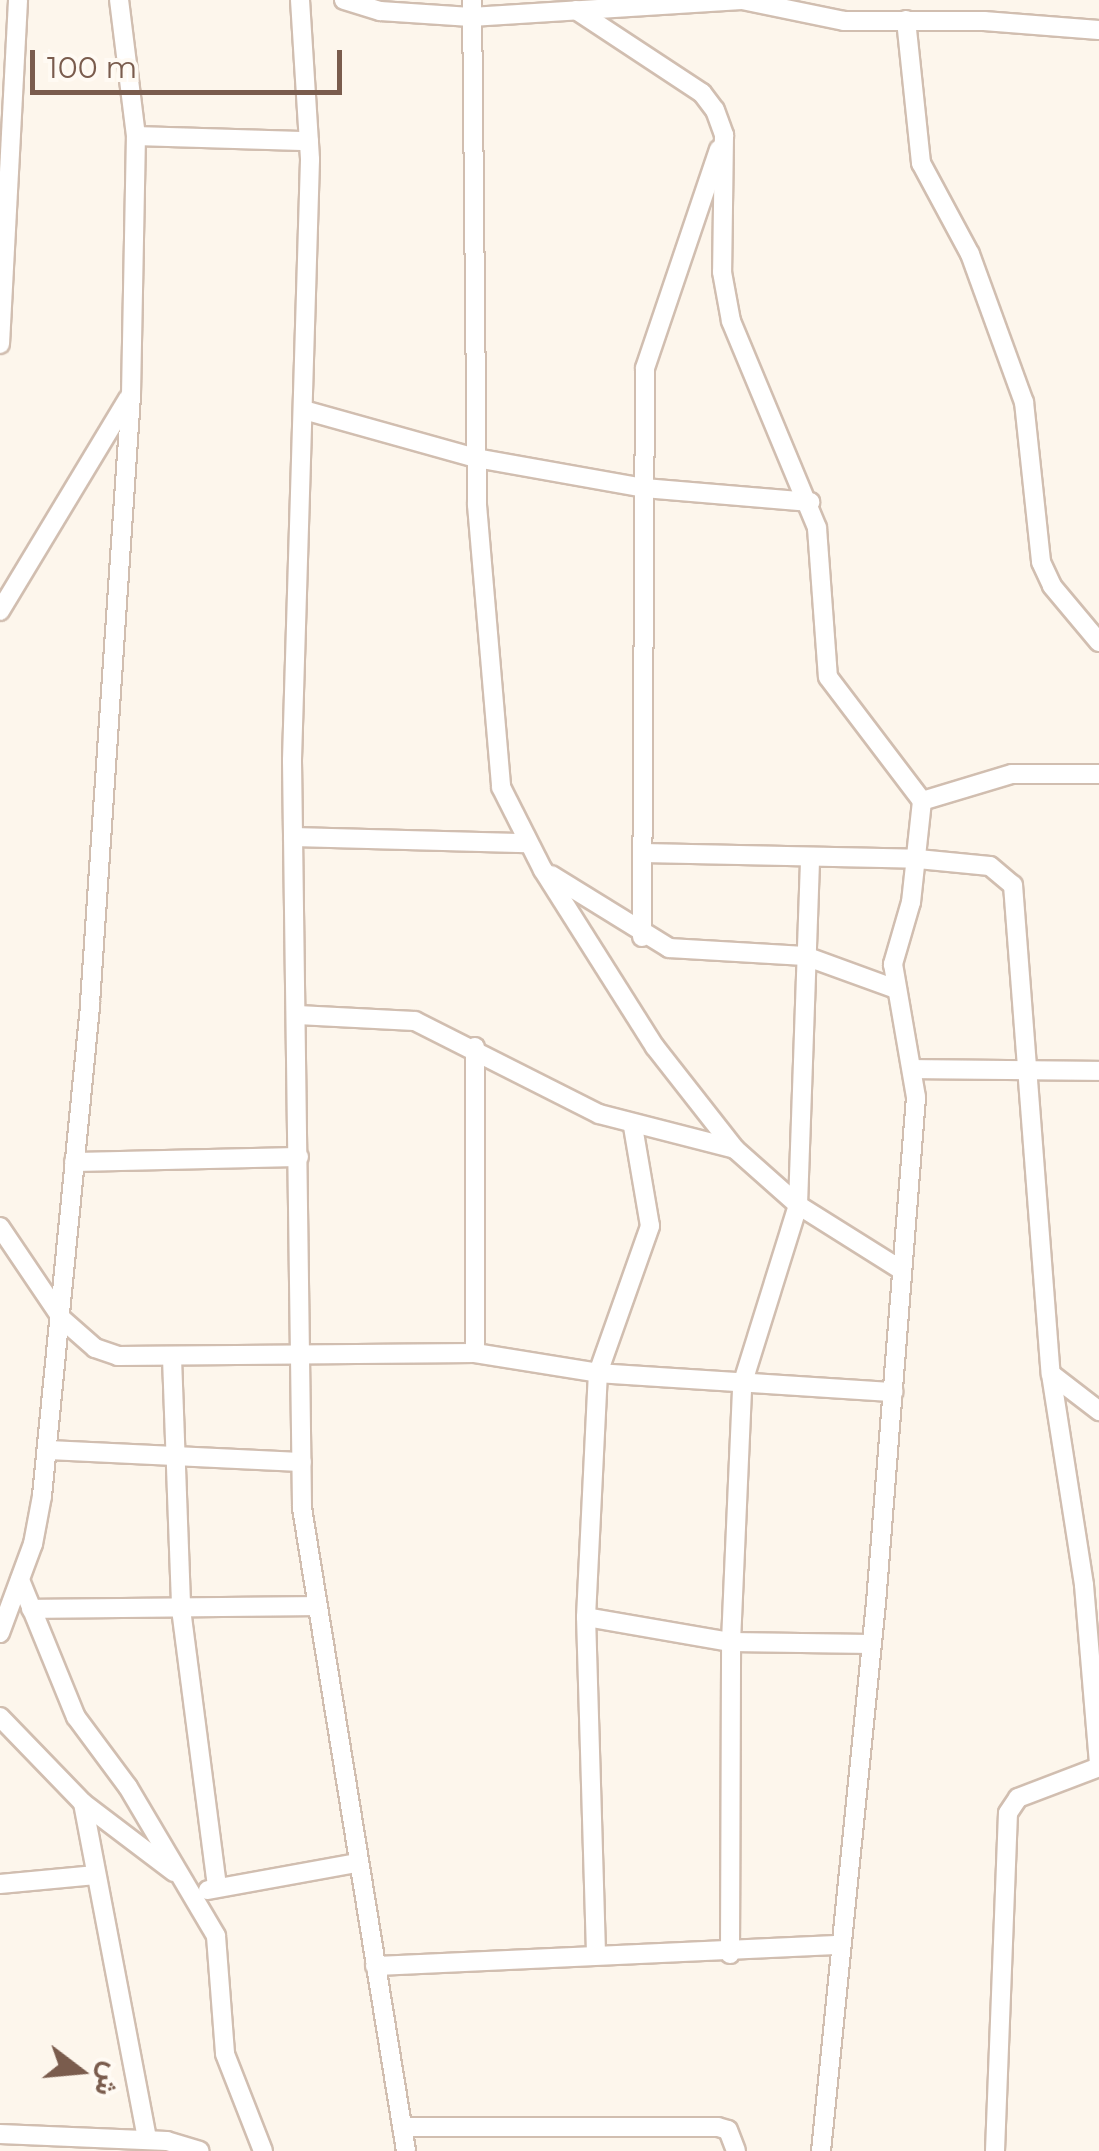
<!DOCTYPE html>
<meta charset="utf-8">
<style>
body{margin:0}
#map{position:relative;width:1099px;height:2151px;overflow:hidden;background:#fdf6ec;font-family:Montserrat,Vazirmatn,sans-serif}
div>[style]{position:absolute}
.roads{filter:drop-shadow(2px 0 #d1beb0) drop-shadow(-2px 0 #d1beb0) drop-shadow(0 2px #d1beb0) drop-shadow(0 -2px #d1beb0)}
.minor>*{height:18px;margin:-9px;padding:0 9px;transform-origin:9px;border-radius:9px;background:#fff}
span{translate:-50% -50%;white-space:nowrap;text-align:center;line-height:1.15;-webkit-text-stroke:8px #fffaf3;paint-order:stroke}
.north{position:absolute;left:30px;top:2021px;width:100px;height:100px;-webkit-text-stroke:8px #fffaf3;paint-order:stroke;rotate:106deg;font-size:28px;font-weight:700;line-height:40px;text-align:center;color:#7a5c4d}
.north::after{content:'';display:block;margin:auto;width:35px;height:45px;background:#7a5c4d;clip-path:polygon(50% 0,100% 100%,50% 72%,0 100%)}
.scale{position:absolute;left:30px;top:50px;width:312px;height:45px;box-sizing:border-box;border:5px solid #7a5c4d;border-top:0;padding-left:12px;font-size:30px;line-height:35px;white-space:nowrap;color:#7a5c4d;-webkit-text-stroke:8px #fffaf3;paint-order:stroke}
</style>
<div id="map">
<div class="roads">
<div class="minor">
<i style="left:300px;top:0;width:160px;rotate:86.4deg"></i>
<i style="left:310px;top:160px;width:601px;rotate:91.72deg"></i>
<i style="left:292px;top:761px;width:747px;rotate:89.23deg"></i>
<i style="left:302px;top:1508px;width:651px;rotate:80.81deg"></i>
<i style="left:344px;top:0;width:38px;rotate:17deg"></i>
<i style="left:380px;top:11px;width:91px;rotate:3.8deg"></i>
<i style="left:471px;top:17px;width:271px;rotate:-3.6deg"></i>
<i style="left:472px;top:0;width:505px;rotate:89.43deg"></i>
<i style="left:477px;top:505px;width:283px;rotate:85.1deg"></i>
<i style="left:501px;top:787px;width:93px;rotate:63.2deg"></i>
<i style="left:543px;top:870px;width:209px;rotate:57.7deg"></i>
<i style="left:655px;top:1047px;width:130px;rotate:51.9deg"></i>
<i style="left:735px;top:1149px;width:84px;rotate:41.6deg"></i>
<i style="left:798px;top:1205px;width:120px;rotate:32.1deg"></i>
<i style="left:742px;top:0;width:104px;rotate:11.6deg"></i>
<i style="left:844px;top:21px;width:140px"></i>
<i style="left:984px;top:21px;width:115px;rotate:4.5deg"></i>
<i style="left:576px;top:10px;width:151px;rotate:33.4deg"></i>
<i style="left:702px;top:93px;width:21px;rotate:53deg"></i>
<i style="left:715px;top:110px;width:27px;rotate:70deg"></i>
<i style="left:724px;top:135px;width:137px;rotate:90.8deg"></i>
<i style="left:722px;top:272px;width:50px;rotate:79.6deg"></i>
<i style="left:731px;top:321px;width:224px;rotate:67.4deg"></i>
<i style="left:817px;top:528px;width:149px;rotate:85.8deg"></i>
<i style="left:828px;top:677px;width:156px;rotate:52.8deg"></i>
<i style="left:922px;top:801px;width:102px;rotate:96.2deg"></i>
<i style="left:911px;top:902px;width:65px;rotate:106.2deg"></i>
<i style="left:893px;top:964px;width:135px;rotate:80.2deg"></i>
<i style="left:916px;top:1097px;width:508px;rotate:94.52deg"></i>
<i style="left:876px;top:1603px;width:551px;rotate:95.73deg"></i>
<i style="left:906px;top:20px;width:144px;rotate:84deg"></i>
<i style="left:921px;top:163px;width:103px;rotate:61.7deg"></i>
<i style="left:970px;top:254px;width:158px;rotate:70deg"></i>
<i style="left:1024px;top:402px;width:161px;rotate:83.9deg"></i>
<i style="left:1041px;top:562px;width:26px;rotate:65deg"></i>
<i style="left:1052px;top:586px;width:73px;rotate:50deg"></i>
<i style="left:136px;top:136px;width:173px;rotate:1.7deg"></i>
<i style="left:0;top:344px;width:344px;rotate:-87deg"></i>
<i style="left:304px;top:410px;width:179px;rotate:15.6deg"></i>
<i style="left:476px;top:458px;width:171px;rotate:10.1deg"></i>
<i style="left:644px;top:488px;width:167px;rotate:4.8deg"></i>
<i style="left:0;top:611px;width:248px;rotate:-58.9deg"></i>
<i style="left:922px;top:801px;width:94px;rotate:-16.7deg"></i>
<i style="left:1012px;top:774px;width:87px"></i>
<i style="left:293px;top:837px;width:235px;rotate:1.5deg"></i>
<i style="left:643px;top:853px;width:275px;rotate:1.2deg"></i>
<i style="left:918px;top:859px;width:72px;rotate:5.6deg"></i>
<i style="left:990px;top:866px;width:30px;rotate:40deg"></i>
<i style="left:1013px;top:885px;width:490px;rotate:85.6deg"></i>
<i style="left:1051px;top:1374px;width:214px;rotate:81.1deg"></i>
<i style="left:1084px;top:1585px;width:180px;rotate:85.2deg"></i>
<i style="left:551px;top:875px;width:139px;rotate:31.7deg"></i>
<i style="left:669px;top:948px;width:136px;rotate:3.4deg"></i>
<i style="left:805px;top:956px;width:94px;rotate:20deg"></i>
<i style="left:642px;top:937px;width:569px;rotate:-89.7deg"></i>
<i style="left:645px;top:368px;width:231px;rotate:-71.3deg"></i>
<i style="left:297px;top:1015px;width:118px;rotate:2.9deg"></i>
<i style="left:415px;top:1021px;width:206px;rotate:26.8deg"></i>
<i style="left:599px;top:1114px;width:140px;rotate:14.4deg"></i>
<i style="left:915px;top:1069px;width:184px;rotate:0.6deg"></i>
<i style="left:74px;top:1162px;width:225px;rotate:-1.3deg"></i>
<i style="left:0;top:1227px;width:111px;rotate:56deg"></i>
<i style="left:62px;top:1319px;width:44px;rotate:41.3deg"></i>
<i style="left:95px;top:1348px;width:24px;rotate:19deg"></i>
<i style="left:118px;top:1356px;width:357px;rotate:-0.5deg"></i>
<i style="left:475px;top:1353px;width:125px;rotate:9.2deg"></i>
<i style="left:598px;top:1373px;width:296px;rotate:3.7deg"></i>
<i style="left:475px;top:1353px;width:306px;rotate:-90deg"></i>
<i style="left:172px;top:1358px;width:251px;rotate:87.9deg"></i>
<i style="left:181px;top:1609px;width:280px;rotate:82.6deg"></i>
<i style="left:1051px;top:1374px;width:61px;rotate:37.6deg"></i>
<i style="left:47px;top:1450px;width:255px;rotate:2.7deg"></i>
<i style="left:20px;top:1580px;width:148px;rotate:67.8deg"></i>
<i style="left:76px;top:1717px;width:87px;rotate:53.4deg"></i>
<i style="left:128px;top:1787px;width:173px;rotate:59.4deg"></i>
<i style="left:216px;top:1936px;width:118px;rotate:85.6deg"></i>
<i style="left:225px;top:2054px;width:104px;rotate:68.6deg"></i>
<i style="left:31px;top:1609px;width:282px;rotate:-0.6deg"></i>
<i style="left:586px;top:1617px;width:147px;rotate:9.8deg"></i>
<i style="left:731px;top:1642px;width:140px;rotate:0.8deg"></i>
<i style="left:0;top:1633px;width:95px;rotate:-69.7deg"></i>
<i style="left:33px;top:1544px;width:49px;rotate:-79.4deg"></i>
<i style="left:42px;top:1496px;width:495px;rotate:-84.4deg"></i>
<i style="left:90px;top:1003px;width:609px;rotate:-86.14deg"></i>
<i style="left:131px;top:395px;width:259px;rotate:-88.9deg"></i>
<i style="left:136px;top:136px;width:137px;rotate:-97.1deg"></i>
<i style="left:0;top:1717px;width:120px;rotate:46deg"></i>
<i style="left:83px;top:1803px;width:114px;rotate:37.2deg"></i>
<i style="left:83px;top:1803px;width:343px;rotate:79.2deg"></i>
<i style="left:0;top:1884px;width:96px;rotate:-5.4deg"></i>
<i style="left:208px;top:1890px;width:151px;rotate:-10.3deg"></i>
<i style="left:596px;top:1953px;width:336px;rotate:-91.7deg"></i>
<i style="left:586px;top:1617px;width:244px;rotate:-87.2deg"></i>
<i style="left:598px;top:1373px;width:156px;rotate:-70.5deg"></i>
<i style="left:650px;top:1226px;width:100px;rotate:-99.7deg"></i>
<i style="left:730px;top:1954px;width:312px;rotate:-89.8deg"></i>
<i style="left:731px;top:1642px;width:257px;rotate:-87.5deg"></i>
<i style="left:742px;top:1385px;width:189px;rotate:-72.7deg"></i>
<i style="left:798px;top:1205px;width:348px;rotate:-88deg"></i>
<i style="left:375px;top:1966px;width:463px;rotate:-2.6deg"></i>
<i style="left:402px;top:2127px;width:316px"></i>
<i style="left:718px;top:2127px;width:10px;rotate:17deg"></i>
<i style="left:728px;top:2130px;width:22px;rotate:69deg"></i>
<i style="left:0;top:2134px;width:167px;rotate:2.4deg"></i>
<i style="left:167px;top:2141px;width:34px;rotate:17deg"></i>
<i style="left:995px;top:2151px;width:338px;rotate:-87.8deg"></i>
<i style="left:1008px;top:1813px;width:18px;rotate:-56deg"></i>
<i style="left:1018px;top:1798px;width:87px;rotate:-20.9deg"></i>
</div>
</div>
<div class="north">ش</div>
<div class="scale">100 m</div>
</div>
